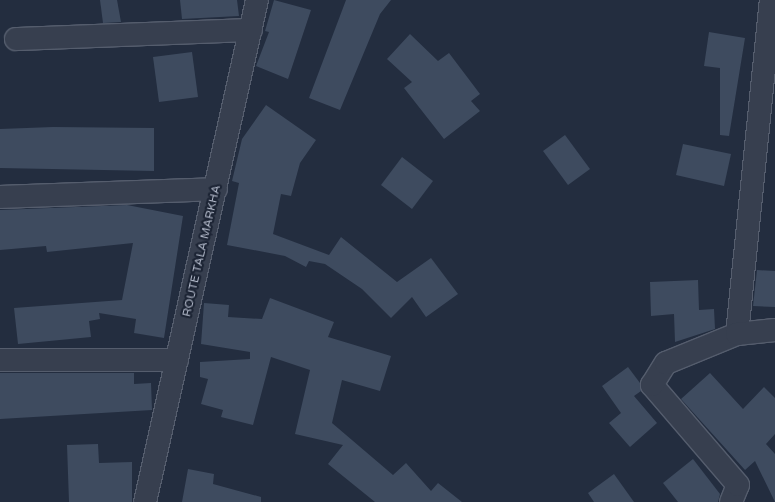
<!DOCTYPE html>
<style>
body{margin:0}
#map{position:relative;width:775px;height:502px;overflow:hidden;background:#232d3f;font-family:"Varela Round",sans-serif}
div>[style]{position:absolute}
.building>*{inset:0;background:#3e4b5f}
.roads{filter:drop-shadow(1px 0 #555d6d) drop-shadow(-1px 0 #555d6d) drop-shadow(0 1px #555d6d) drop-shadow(0 -1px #555d6d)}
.minor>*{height:22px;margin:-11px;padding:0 11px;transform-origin:11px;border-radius:11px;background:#373f4f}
span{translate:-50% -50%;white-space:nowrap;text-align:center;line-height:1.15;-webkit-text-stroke:4.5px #1c2434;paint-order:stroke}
.street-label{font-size:12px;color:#b3baca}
</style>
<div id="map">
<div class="building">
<i style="clip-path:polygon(100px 0,117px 0,121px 22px,103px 23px)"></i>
<i style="clip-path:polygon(180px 0,237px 0,239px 16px,182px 19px)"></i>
<i style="clip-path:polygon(274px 0,311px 10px,288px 79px,256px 66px,269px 32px,265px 31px)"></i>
<i style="clip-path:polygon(346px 0,391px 0,380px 14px,340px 110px,309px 98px)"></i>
<i style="clip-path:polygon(709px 32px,745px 38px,729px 136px,720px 135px,720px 68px,704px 66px)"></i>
<i style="clip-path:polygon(410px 34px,438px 61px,449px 53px,480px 94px,471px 101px,480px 111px,444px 139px,404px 88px,412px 82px,387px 59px)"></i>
<i style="clip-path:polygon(192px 52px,198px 97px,159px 102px,153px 57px)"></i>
<i style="clip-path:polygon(266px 105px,316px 140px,300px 163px,291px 196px,281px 194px,273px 234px,329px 255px,341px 237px,397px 282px,431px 258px,458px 294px,426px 317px,412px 297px,391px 318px,362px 289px,325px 264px,309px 261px,306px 267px,285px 256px,227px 245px,239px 183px,232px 181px,242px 139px)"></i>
<i style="clip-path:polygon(53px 127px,154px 128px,154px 171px,0 168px,0 129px)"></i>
<i style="clip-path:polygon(565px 135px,590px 169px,568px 185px,543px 151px)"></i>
<i style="clip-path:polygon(683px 144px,731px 154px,724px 186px,676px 175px)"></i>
<i style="clip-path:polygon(402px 157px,433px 181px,412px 209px,381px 185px)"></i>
<i style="clip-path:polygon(127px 205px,183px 216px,164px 338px,134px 333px,136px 319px,99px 313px,100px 319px,89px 321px,91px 337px,18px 344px,14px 308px,122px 300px,133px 243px,47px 252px,46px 246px,0 250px,0 210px)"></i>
<i style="clip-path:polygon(757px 270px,775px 271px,775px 307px,753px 306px)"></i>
<i style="clip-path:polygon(698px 280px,699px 310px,714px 309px,715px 329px,675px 342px,674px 314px,651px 316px,650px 282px)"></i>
<i style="clip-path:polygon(270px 298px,334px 322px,328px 337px,391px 356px,380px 391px,342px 380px,332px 423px,393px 475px,406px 463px,431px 491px,438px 483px,462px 502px,375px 502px,328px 464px,343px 445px,295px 434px,310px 370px,271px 357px,253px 425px,221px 417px,223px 410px,201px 404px,208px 379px,200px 377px,200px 362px,250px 359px,250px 352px,201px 344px,204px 303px,229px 305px,228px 317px,262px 319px)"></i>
<i style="clip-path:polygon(628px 367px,640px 383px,641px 391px,634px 396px,657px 423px,630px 447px,609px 423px,621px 413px,602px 386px)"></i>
<i style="clip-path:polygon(0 373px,134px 373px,134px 384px,151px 383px,152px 410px,0 419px)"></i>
<i style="clip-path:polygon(710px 373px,743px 409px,764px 387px,775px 398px,775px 434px,766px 444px,775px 454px,775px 502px,755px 461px,745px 470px,681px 399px)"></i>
<i style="clip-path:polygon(98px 444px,99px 463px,132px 462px,132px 502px,69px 502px,67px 445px)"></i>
<i style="clip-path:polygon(693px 459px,720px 494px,718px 502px,678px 502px,663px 483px)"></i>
<i style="clip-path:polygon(188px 469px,214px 474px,213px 484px,261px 497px,261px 502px,182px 502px)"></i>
<i style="clip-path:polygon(614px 474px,634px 502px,594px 502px,588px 493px)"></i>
</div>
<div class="roads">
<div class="minor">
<i style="left:16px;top:39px;width:235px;rotate:-2.2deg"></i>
<i style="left:0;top:197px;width:216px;rotate:-2.1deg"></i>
<i style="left:737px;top:334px;width:336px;rotate:-84.2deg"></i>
<i style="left:0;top:360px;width:177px"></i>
<i style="left:145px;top:502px;width:514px;rotate:-77.42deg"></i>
<i style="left:731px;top:502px;width:18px;rotate:-68deg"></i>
<i style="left:738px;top:485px;width:132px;rotate:-130.7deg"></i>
<i style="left:652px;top:385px;width:26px;rotate:-58deg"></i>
<i style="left:666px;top:363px;width:77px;rotate:-22.2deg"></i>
<i style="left:737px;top:334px;width:38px;rotate:-6deg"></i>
</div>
</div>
<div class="street-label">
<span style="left:202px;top:251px;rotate:-77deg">ROUTE TALA MARKHA</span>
</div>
</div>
